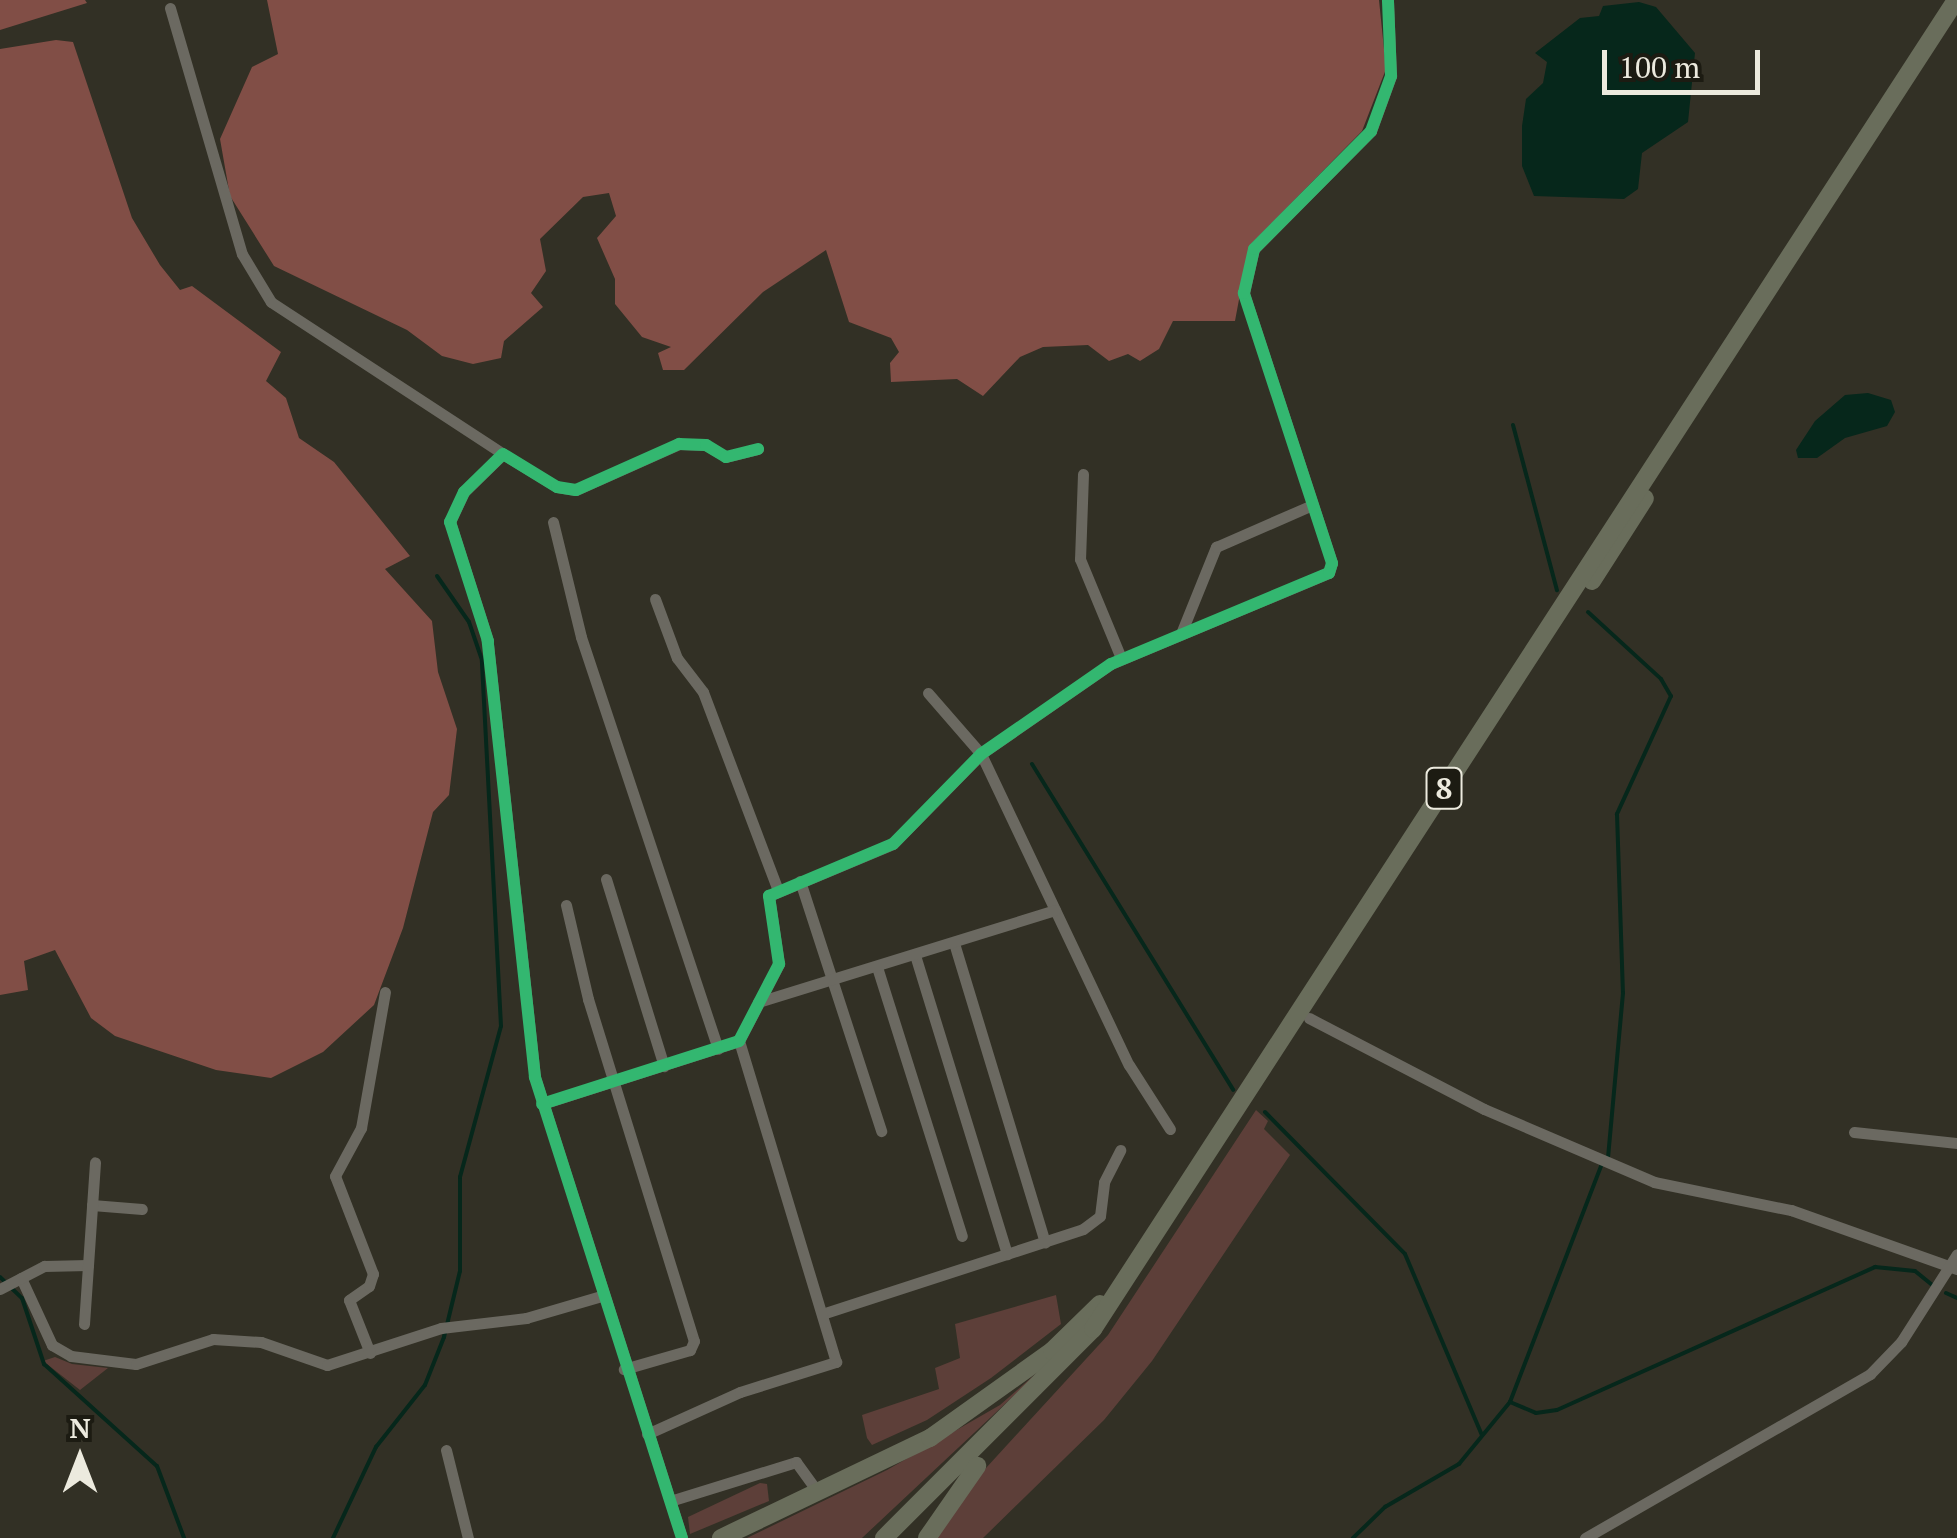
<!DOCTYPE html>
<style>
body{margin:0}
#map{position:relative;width:1957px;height:1538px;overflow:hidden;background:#323025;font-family:"PT Serif",serif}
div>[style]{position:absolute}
.green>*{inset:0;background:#5d3f39}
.forest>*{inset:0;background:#814e46}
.water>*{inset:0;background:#06271b}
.stream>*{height:4px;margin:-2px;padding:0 2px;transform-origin:2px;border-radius:2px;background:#06271b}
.minor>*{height:11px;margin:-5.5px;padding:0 5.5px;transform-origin:5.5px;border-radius:5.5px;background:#6b6961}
.highway>*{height:18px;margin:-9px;padding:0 9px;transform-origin:9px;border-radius:9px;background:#696d5b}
.cycleway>*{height:12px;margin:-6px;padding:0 6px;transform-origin:6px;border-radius:6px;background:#33b770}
span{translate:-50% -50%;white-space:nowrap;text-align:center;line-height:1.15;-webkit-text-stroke:10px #1c1b12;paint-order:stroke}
.shield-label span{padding:2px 8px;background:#1c1b12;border:2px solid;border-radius:8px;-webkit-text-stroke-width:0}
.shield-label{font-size:30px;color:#eceade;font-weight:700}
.north{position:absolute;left:30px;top:1408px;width:100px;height:100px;-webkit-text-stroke:8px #1c1b12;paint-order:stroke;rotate:0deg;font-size:28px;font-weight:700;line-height:40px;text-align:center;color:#eceade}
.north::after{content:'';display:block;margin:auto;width:35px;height:45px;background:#eceade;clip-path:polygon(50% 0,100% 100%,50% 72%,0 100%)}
.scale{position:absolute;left:1602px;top:50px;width:158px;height:45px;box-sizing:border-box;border:5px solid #eceade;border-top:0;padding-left:12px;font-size:30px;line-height:35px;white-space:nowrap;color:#eceade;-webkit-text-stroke:8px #1c1b12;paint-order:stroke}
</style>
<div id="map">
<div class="green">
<i style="clip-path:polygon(1256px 1110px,1268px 1121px,1264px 1129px,1290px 1155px,1152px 1361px,1104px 1420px,983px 1538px,933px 1538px,986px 1468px,1108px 1335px)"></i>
<i style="clip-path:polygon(1056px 1295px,1061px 1324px,991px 1378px,927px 1420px,872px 1445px,867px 1438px,862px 1415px,939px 1389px,935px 1368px,960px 1358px,955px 1324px)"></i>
<i style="clip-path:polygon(55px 1357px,72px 1364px,108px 1368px,80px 1390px,43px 1361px)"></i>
<i style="clip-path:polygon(1055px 1357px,862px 1538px,747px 1538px,887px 1470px,1000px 1405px)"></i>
<i style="clip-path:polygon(760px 1483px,767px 1484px,769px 1501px,690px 1534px,688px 1517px)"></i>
</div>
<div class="forest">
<i style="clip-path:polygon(0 0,85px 0,87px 3px,0 30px)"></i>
<i style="clip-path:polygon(267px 0,1379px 0,1386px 69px,1362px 131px,1249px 246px,1235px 321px,1173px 321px,1159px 349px,1140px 361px,1128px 354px,1109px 361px,1088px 345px,1043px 347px,1020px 357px,983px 396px,957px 379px,891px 382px,890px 363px,899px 352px,891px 338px,849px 322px,826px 250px,763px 292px,684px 370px,663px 370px,658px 353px,671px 347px,642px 337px,615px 304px,615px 279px,597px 238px,616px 216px,609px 193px,583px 197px,540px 239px,546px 271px,531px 293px,543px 307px,504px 341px,501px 358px,473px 364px,442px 356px,407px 330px,274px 266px,230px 196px,220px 139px,252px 67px,278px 54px)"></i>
<i style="clip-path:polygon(56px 40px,73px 42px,132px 218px,160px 265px,180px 290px,192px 286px,281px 352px,266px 381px,286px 398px,299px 438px,334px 462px,410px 556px,385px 569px,432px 621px,438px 672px,457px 729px,449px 795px,433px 812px,403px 928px,374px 1005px,323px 1052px,271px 1078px,216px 1070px,115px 1036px,91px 1018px,55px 950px,24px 961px,28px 990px,0 995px,0 49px)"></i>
</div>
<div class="water">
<i style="clip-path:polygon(1639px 2px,1656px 7px,1695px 53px,1688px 122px,1642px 153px,1638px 189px,1624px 199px,1534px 196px,1522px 166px,1522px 126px,1526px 99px,1543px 83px,1547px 62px,1535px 53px,1580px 18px,1599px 16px,1603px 6px)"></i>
<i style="clip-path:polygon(1868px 393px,1891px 400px,1895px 412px,1887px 426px,1845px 438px,1817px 458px,1798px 458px,1796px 450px,1815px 421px,1845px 395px)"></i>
</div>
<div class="stream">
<i style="left:1513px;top:425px;width:171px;rotate:75.1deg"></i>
<i style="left:1588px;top:612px;width:99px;rotate:42.5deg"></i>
<i style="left:1661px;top:679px;width:20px;rotate:60deg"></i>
<i style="left:1671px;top:696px;width:130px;rotate:114.6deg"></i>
<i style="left:1617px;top:814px;width:179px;rotate:88.1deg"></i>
<i style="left:1623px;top:993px;width:165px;rotate:95.2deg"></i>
<i style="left:1032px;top:764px;width:383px;rotate:58.3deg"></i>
<i style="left:1265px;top:1112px;width:199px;rotate:45.4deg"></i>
<i style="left:1405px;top:1254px;width:197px;rotate:67deg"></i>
<i style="left:0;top:1277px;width:30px;rotate:44deg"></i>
<i style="left:22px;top:1298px;width:70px;rotate:71.6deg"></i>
<i style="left:44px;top:1364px;width:152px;rotate:42.1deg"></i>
<i style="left:157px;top:1466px;width:77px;rotate:69.4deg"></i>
<i style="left:1946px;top:1293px;width:12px;rotate:24deg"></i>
<i style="left:1510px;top:1402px;width:255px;rotate:-68.9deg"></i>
<i style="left:333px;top:1538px;width:101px;rotate:-64.7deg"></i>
<i style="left:376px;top:1447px;width:79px;rotate:-51.7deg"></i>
<i style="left:425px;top:1385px;width:52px;rotate:-68.4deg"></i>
<i style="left:444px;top:1337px;width:68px;rotate:-76.4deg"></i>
<i style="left:460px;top:1271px;width:94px;rotate:-90deg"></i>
<i style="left:460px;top:1177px;width:156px;rotate:-74.8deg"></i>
<i style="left:501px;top:1026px;width:366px;rotate:-93deg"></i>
<i style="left:482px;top:660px;width:40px;rotate:-108.9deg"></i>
<i style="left:469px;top:622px;width:56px;rotate:-124.8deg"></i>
<i style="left:1353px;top:1538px;width:45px;rotate:-44.1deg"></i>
<i style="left:1385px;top:1507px;width:86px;rotate:-30.2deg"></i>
<i style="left:1459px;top:1464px;width:80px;rotate:-50.6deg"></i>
<i style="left:1510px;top:1402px;width:28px;rotate:23deg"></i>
<i style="left:1536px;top:1413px;width:21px;rotate:-8deg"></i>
<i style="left:1557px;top:1410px;width:349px;rotate:-24.2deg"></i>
<i style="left:1875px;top:1267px;width:40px;rotate:5.7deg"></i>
<i style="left:1915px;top:1271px;width:21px;rotate:39deg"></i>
</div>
<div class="minor">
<i style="left:170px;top:8px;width:256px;rotate:73.7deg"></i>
<i style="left:242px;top:254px;width:56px;rotate:58.9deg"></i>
<i style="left:271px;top:302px;width:277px;rotate:33.2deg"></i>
<i style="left:1083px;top:474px;width:85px;rotate:92deg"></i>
<i style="left:1080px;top:559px;width:107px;rotate:67.5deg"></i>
<i style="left:553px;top:522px;width:118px;rotate:76.3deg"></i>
<i style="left:581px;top:637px;width:434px;rotate:71.6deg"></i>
<i style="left:655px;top:599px;width:63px;rotate:69.6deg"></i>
<i style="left:677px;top:658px;width:43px;rotate:52.6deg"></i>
<i style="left:703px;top:692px;width:212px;rotate:69.3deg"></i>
<i style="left:1182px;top:631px;width:91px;rotate:-68deg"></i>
<i style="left:1216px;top:547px;width:105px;rotate:-23.6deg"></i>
<i style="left:928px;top:693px;width:81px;rotate:49deg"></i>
<i style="left:981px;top:754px;width:344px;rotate:64.6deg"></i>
<i style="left:1129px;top:1065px;width:76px;rotate:57.4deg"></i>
<i style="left:606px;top:879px;width:196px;rotate:72.8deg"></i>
<i style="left:800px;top:881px;width:263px;rotate:72deg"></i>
<i style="left:566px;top:905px;width:97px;rotate:76.8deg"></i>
<i style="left:588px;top:999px;width:358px;rotate:72.8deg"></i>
<i style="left:694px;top:1341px;width:10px;rotate:114deg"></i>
<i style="left:690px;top:1350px;width:69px;rotate:163.9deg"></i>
<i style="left:954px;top:943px;width:313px;rotate:73.1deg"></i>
<i style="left:915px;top:955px;width:313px;rotate:72.9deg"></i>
<i style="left:877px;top:967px;width:282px;rotate:72.5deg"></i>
<i style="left:758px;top:1002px;width:311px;rotate:-17.2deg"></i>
<i style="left:1309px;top:1018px;width:197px;rotate:27.5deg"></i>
<i style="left:1484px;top:1109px;width:185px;rotate:23.2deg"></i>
<i style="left:1654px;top:1182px;width:140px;rotate:11.6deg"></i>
<i style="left:1791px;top:1210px;width:176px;rotate:19.6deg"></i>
<i style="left:542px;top:1104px;width:207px;rotate:-17.7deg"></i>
<i style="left:739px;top:1041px;width:87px;rotate:-62.5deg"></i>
<i style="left:779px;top:964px;width:69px;rotate:-98.4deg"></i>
<i style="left:769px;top:896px;width:134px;rotate:-22.8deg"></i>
<i style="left:893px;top:844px;width:126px;rotate:-45.6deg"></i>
<i style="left:981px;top:754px;width:158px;rotate:-34.7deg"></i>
<i style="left:1111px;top:664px;width:236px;rotate:-22.7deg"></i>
<i style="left:1329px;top:573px;width:10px;rotate:-73deg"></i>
<i style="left:1332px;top:563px;width:284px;rotate:-108.1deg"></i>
<i style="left:1244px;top:293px;width:45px;rotate:-77.2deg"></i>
<i style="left:1254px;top:249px;width:166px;rotate:-45.2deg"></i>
<i style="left:1371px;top:131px;width:59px;rotate:-70deg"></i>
<i style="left:1391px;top:76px;width:76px;rotate:-92.3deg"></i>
<i style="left:1854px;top:1132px;width:104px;rotate:6.1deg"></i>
<i style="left:92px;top:1205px;width:50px;rotate:4.6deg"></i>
<i style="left:21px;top:1278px;width:74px;rotate:65.2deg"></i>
<i style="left:52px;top:1345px;width:22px;rotate:30deg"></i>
<i style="left:71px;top:1356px;width:65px;rotate:7deg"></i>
<i style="left:136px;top:1364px;width:81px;rotate:-18deg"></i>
<i style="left:213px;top:1339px;width:48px;rotate:3.6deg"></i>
<i style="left:261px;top:1342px;width:70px;rotate:19.2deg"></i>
<i style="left:327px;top:1365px;width:120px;rotate:-18deg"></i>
<i style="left:441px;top:1328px;width:86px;rotate:-6.7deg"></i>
<i style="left:526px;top:1318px;width:78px;rotate:-16.3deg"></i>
<i style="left:0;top:1289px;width:50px;rotate:-27.6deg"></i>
<i style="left:44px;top:1266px;width:44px;rotate:-1.3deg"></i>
<i style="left:822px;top:1314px;width:274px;rotate:-18deg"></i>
<i style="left:1083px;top:1229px;width:21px;rotate:-37deg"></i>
<i style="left:1100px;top:1216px;width:34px;rotate:-83deg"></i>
<i style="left:1104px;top:1182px;width:36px;rotate:-63deg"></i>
<i style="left:84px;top:1324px;width:162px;rotate:-86.1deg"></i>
<i style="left:370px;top:1353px;width:57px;rotate:-111.6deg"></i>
<i style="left:349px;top:1300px;width:24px;rotate:-35deg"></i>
<i style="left:369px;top:1286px;width:13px;rotate:-72deg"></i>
<i style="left:373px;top:1274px;width:105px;rotate:-111.2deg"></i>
<i style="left:335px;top:1176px;width:55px;rotate:-61.6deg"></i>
<i style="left:361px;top:1128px;width:138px;rotate:-80deg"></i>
<i style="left:647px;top:1434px;width:102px;rotate:-24.3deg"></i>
<i style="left:740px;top:1392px;width:101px;rotate:-17.4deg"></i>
<i style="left:836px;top:1362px;width:335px;rotate:-106.8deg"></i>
<i style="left:446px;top:1450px;width:91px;rotate:76deg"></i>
<i style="left:670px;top:1501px;width:132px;rotate:-17.2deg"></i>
<i style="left:796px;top:1462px;width:37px;rotate:54deg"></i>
<i style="left:682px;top:1538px;width:484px;rotate:-107.7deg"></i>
<i style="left:535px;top:1077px;width:439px;rotate:-96.2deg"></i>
<i style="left:488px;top:641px;width:125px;rotate:-107.7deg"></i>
<i style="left:450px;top:522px;width:33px;rotate:-65deg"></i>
<i style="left:464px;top:492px;width:54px;rotate:-44.3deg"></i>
<i style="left:503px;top:454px;width:63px;rotate:31.4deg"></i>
<i style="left:557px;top:487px;width:19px;rotate:9deg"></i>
<i style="left:576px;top:490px;width:113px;rotate:-24.1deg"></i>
<i style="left:679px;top:444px;width:27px;rotate:2deg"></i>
<i style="left:706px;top:445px;width:23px;rotate:31deg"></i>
<i style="left:726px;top:457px;width:33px;rotate:-14deg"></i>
<i style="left:1585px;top:1538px;width:329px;rotate:-29.9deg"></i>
<i style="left:1870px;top:1374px;width:45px;rotate:-45.9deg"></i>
<i style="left:1901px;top:1342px;width:104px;rotate:-57.5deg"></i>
</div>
<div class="highway">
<i style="left:1592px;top:581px;width:98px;rotate:-57.4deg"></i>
<i style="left:721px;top:1538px;width:232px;rotate:-25.6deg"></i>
<i style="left:930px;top:1438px;width:150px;rotate:-35.5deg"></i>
<i style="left:1052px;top:1351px;width:67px;rotate:-44.4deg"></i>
<i style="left:884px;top:1538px;width:296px;rotate:-45deg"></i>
<i style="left:1093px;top:1329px;width:1585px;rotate:-57deg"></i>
<i style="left:927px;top:1538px;width:88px;rotate:-55.2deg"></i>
</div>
<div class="cycleway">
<i style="left:542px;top:1104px;width:207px;rotate:-17.7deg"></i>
<i style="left:739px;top:1041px;width:87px;rotate:-62.5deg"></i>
<i style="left:779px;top:964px;width:69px;rotate:-98.4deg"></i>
<i style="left:769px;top:896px;width:134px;rotate:-22.8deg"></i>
<i style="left:893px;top:844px;width:126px;rotate:-45.6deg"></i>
<i style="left:981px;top:754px;width:158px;rotate:-34.7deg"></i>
<i style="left:1111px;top:664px;width:236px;rotate:-22.7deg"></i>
<i style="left:1329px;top:573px;width:10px;rotate:-73deg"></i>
<i style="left:1332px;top:563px;width:284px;rotate:-108.1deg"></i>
<i style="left:1244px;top:293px;width:45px;rotate:-77.2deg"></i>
<i style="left:1254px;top:249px;width:166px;rotate:-45.2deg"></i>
<i style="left:1371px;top:131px;width:59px;rotate:-70deg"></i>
<i style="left:1391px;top:76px;width:76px;rotate:-92.3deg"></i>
<i style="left:682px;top:1538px;width:484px;rotate:-107.7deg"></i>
<i style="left:535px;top:1077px;width:439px;rotate:-96.2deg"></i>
<i style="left:488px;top:641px;width:125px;rotate:-107.7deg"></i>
<i style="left:450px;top:522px;width:33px;rotate:-65deg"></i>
<i style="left:464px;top:492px;width:54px;rotate:-44.3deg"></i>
<i style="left:503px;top:454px;width:63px;rotate:31.4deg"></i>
<i style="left:557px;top:487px;width:19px;rotate:9deg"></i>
<i style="left:576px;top:490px;width:113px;rotate:-24.1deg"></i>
<i style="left:679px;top:444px;width:27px;rotate:2deg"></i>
<i style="left:706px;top:445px;width:23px;rotate:31deg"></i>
<i style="left:726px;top:457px;width:33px;rotate:-14deg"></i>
</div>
<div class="shield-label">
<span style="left:1444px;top:788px">8</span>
</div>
<div class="north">N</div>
<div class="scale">100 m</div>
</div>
